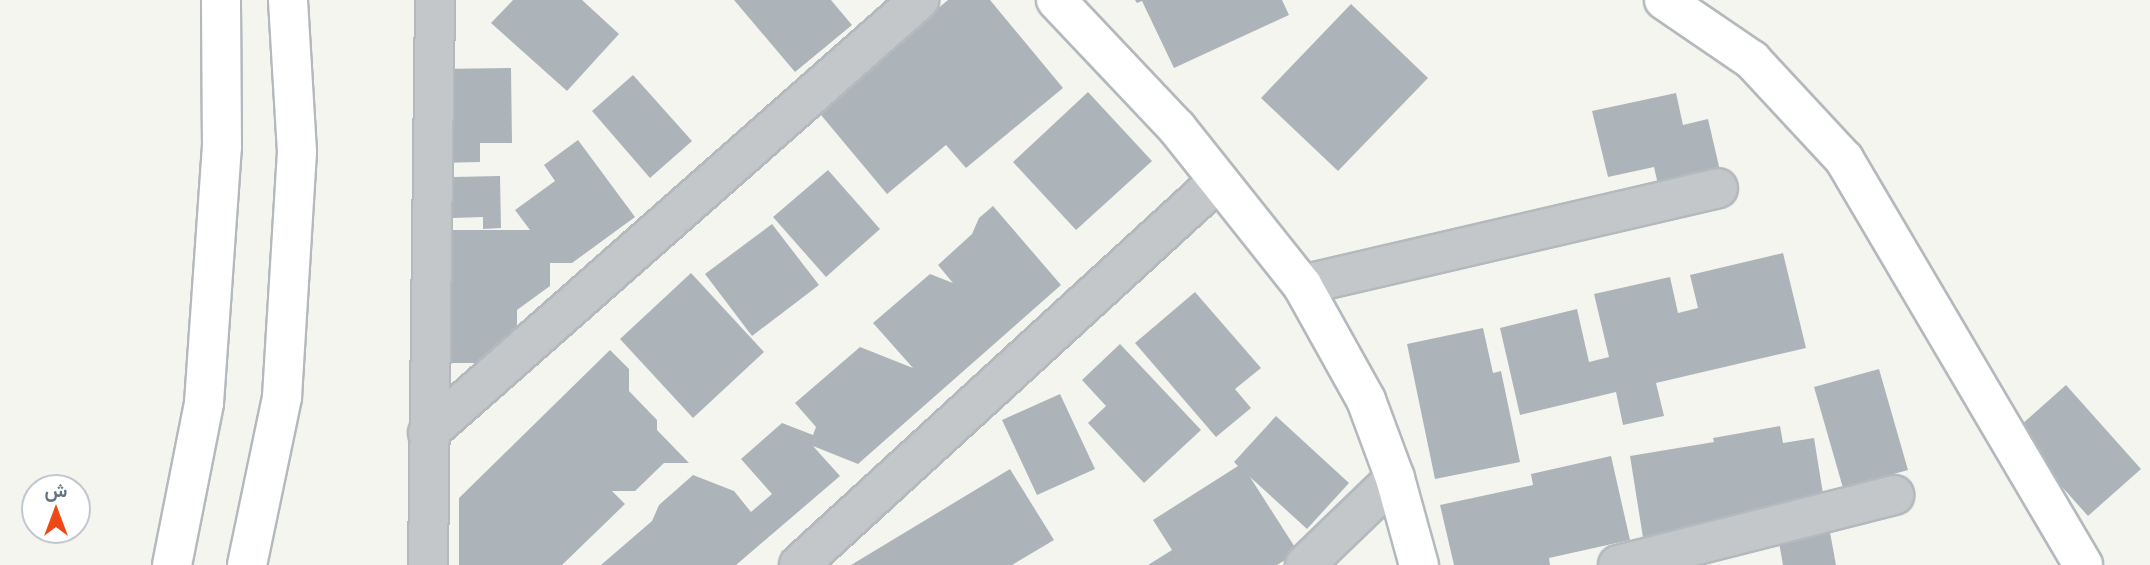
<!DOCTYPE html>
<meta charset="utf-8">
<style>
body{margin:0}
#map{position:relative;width:2150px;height:565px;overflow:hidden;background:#f5f5f0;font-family:"Archivo Narrow",Vazirmatn,sans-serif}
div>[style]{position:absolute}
.building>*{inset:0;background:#acb4b9}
.roads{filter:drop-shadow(2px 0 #b3b9bd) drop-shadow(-2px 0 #b3b9bd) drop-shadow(0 2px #b3b9bd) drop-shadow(0 -2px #b3b9bd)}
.minor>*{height:38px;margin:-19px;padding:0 19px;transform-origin:19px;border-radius:19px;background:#c3c7ca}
.secondary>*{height:38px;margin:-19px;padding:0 19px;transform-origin:19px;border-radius:19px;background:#fff}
.trunk>*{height:38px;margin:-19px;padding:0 19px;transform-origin:19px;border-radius:19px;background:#fff}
span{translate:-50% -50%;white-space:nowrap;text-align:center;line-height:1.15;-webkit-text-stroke:7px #fff;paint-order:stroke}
.north{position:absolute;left:21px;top:474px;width:70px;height:70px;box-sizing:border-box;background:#fff;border:2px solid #c0c7ce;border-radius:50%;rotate:0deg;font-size:19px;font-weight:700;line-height:28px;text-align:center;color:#617484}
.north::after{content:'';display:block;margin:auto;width:24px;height:32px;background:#ef4715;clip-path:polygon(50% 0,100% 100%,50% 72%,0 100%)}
</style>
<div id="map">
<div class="building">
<i style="clip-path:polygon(513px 0,582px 0,619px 34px,567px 91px,491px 23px)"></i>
<i style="clip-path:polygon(734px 0,831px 0,852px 25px,795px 72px)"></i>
<i style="clip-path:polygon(948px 0,990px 0,1063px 88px,966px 168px,946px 145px,887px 194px,816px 109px)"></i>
<i style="clip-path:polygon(1135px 0,1282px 0,1289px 15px,1174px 68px,1142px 1px,1137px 3px)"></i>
<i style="clip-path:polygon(1351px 4px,1428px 78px,1338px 171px,1261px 98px)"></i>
<i style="clip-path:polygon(511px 68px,512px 143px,480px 143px,480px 162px,438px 163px,437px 69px)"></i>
<i style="clip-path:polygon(633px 75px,692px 141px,650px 178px,592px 111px)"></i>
<i style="clip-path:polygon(1088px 92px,1152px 161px,1076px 230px,1013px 162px)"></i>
<i style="clip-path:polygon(1676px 93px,1683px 125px,1708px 119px,1721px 175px,1659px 189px,1654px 167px,1608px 177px,1592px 111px)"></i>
<i style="clip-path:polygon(578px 140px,635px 217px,572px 263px,550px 263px,550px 286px,517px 310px,517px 339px,483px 363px,451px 363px,451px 230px,530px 230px,515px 210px,555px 181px,544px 165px)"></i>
<i style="clip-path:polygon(828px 170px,880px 229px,826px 277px,773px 217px)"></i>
<i style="clip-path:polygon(500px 176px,501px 228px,483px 229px,483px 217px,453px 218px,453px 177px)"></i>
<i style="clip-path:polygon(993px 206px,1061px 285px,858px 464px,813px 446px,840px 476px,736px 565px,601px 565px,652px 521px,659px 505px,693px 475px,734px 491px,751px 512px,772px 494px,741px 459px,782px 423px,813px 435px,816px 427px,795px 403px,860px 347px,913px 368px,873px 323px,930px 274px,953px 283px,938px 265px,972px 234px,979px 218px)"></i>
<i style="clip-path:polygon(772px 224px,819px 285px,752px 336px,705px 274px)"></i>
<i style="clip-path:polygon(1783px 253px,1806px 348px,1656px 383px,1664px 416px,1623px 425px,1616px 392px,1520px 415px,1500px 328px,1577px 309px,1589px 362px,1609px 357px,1594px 294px,1670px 277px,1678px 313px,1698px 308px,1690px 275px)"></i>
<i style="clip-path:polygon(691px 273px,764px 352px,693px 418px,620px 339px)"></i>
<i style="clip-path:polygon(1195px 292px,1261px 368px,1235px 389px,1251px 408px,1216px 437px,1135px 343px)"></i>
<i style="clip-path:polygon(1483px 328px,1493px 373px,1501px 371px,1520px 462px,1435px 479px,1407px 344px)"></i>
<i style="clip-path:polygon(1120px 344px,1201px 430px,1144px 483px,1088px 423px,1106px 406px,1082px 380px)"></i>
<i style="clip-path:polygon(610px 350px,629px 369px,629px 391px,657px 420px,657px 430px,689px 463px,664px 463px,635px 491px,612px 491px,625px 504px,562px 565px,459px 565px,459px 498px)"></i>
<i style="clip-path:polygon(1879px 369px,1908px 470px,1843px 488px,1814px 387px)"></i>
<i style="clip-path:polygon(2066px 385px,2141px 469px,2088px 516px,2013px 432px)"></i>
<i style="clip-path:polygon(1060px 394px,1095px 469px,1037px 495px,1002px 420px)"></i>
<i style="clip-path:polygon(1276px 416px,1349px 483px,1307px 529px,1250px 477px,1298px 552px,1277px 565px,1148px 565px,1172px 550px,1153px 520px,1238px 466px,1234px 462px)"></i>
<i style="clip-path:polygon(1780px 426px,1783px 443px,1814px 438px,1825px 506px,1644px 544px,1630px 456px,1714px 442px,1713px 438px)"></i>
<i style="clip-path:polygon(1611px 456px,1630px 540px,1549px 558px,1550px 565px,1454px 565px,1440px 505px,1533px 485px,1531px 474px)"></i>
<i style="clip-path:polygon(1010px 469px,1054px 540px,1012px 565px,851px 565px)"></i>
<i style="clip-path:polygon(1829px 527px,1836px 565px,1783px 565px,1778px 537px)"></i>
</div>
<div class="roads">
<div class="minor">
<i style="left:1302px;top:285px;width:427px;rotate:-13.1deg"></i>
<i style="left:428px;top:433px;width:655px;rotate:-41.41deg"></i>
<i style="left:428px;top:565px;width:565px;rotate:-89.29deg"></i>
<i style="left:799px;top:565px;width:568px;rotate:-42.5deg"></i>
<i style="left:1305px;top:565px;width:125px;rotate:-44deg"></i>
<i style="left:1618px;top:565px;width:285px;rotate:-14.2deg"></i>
</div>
<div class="secondary">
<i style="left:1056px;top:0;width:176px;rotate:46.6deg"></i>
<i style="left:1177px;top:128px;width:201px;rotate:51.5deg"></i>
<i style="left:1302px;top:285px;width:132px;rotate:60.9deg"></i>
<i style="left:1366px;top:400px;width:83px;rotate:69.6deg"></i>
<i style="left:1395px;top:478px;width:90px;rotate:74.6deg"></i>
<i style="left:1664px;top:0;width:107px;rotate:34.3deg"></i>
<i style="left:1752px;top:60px;width:135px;rotate:47.1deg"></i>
<i style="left:1844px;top:159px;width:471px;rotate:59.5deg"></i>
</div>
<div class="trunk">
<i style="left:172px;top:565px;width:165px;rotate:-78.8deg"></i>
<i style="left:204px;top:403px;width:257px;rotate:-86deg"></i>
<i style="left:222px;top:147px;width:147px;rotate:-90.4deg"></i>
<i style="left:247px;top:565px;width:172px;rotate:-78.2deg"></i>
<i style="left:282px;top:397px;width:245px;rotate:-86.5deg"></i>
<i style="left:297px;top:152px;width:152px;rotate:-93.4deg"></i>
</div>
</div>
<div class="north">ش</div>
</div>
